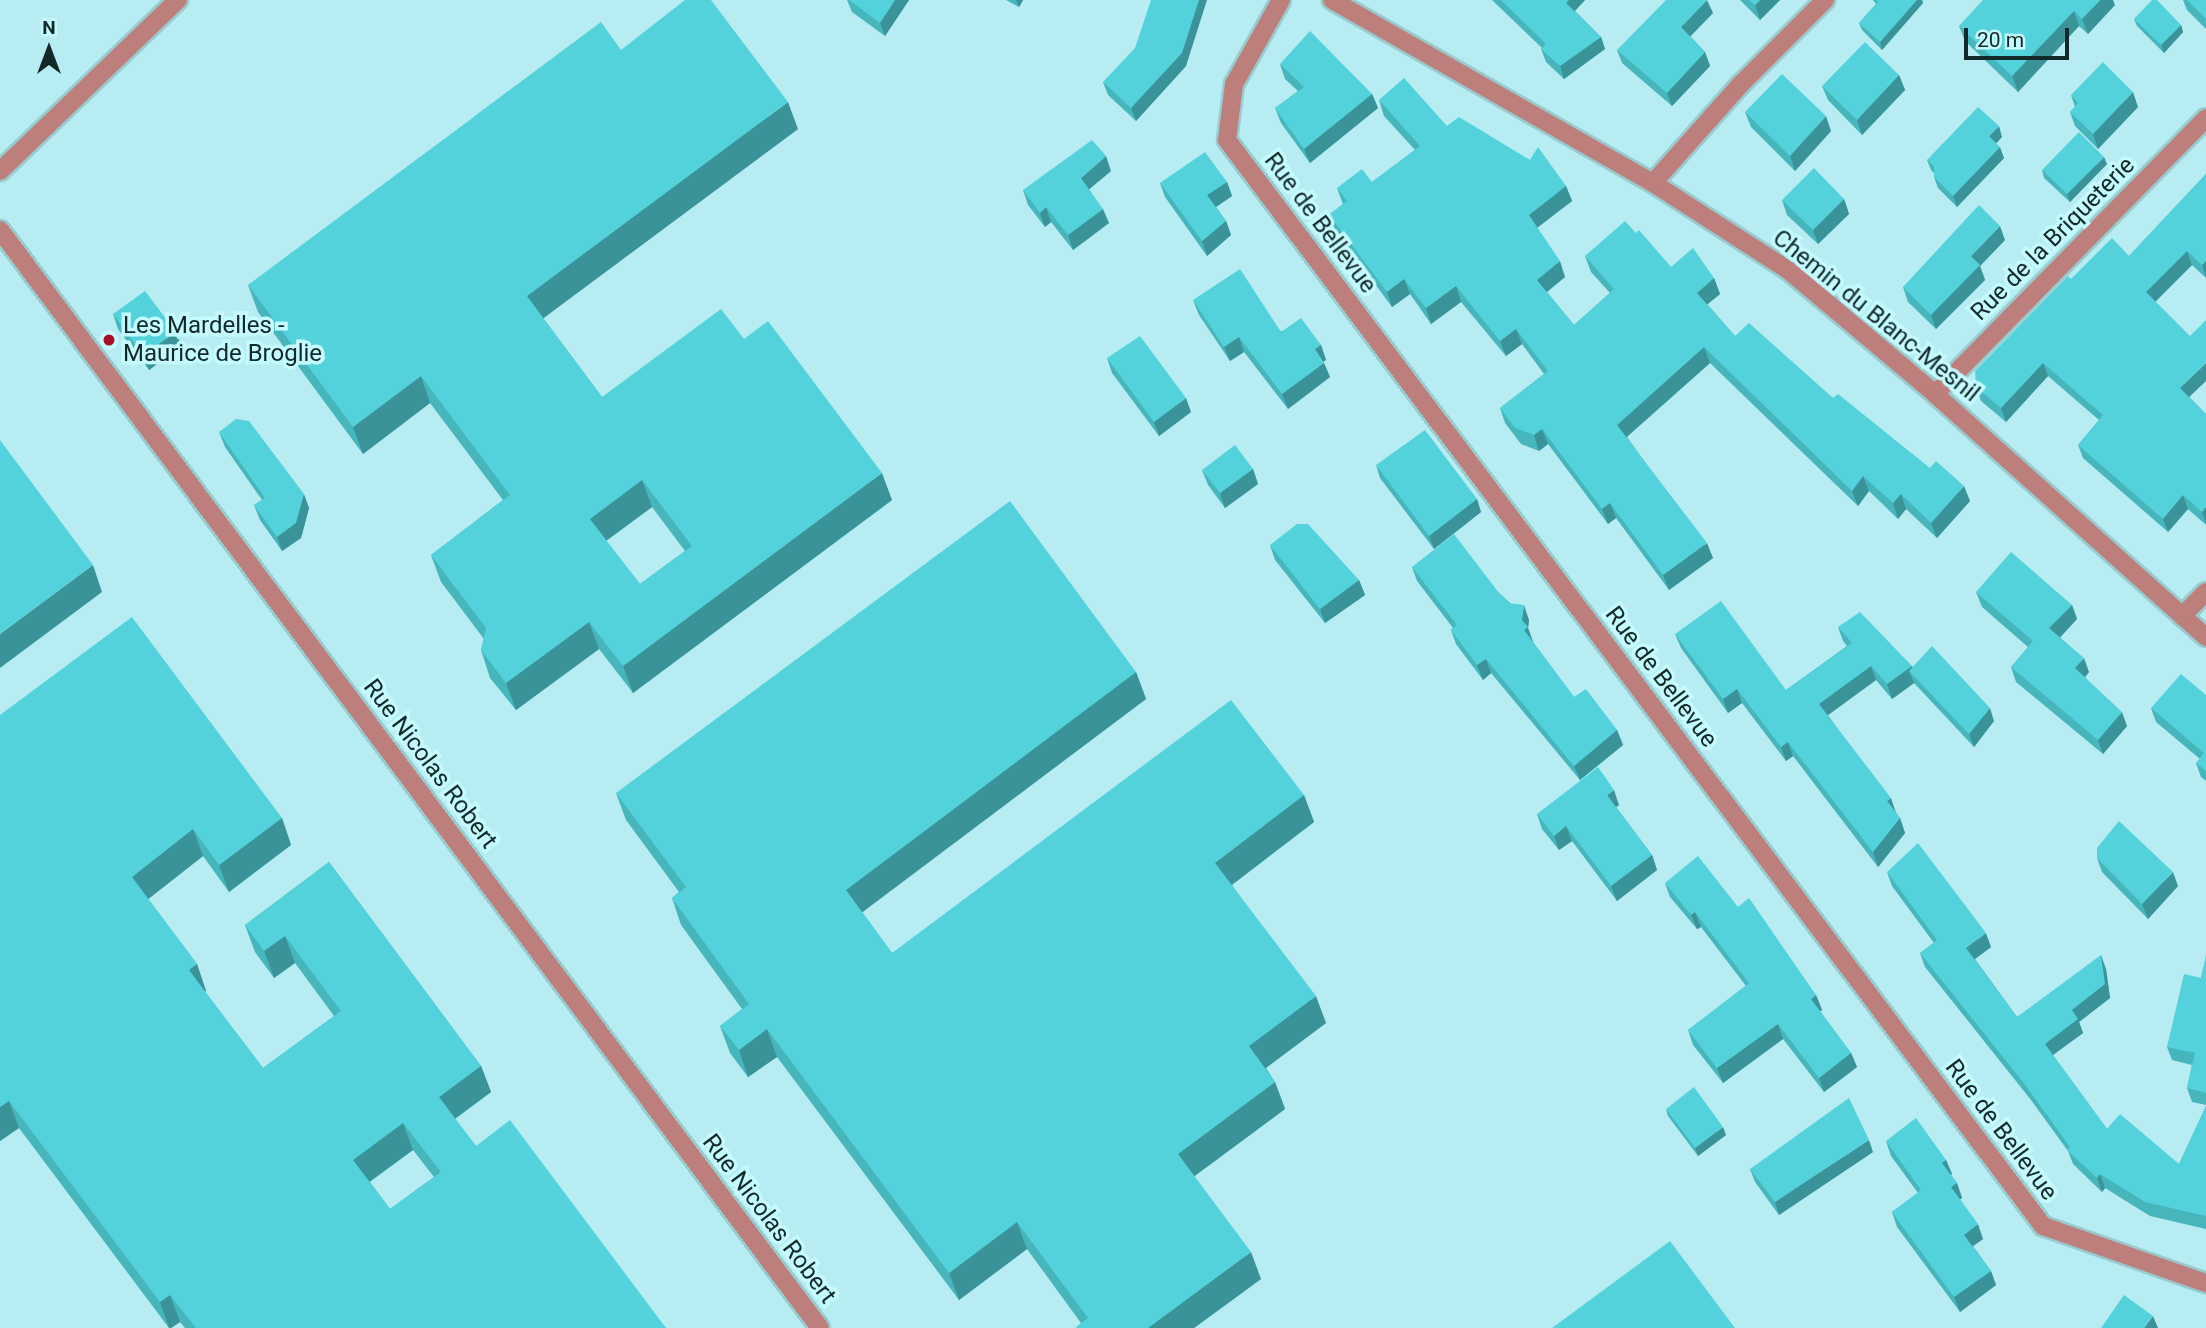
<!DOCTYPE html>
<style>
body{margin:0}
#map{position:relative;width:2206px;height:1328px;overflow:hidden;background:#b7edf2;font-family:Roboto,sans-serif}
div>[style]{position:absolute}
.roads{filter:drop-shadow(2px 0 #99cace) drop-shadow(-2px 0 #99cace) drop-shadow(0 2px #99cace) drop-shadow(0 -2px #99cace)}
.minor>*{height:18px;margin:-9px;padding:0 9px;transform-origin:9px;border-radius:9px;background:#bd7f7c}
.wall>*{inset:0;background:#47b5bc}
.shaded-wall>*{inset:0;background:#3a9399}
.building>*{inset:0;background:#53d2db}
.dots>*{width:19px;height:19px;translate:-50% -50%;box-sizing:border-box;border:4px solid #c4fbff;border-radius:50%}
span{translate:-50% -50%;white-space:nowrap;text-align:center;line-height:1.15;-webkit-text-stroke:7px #c4fbff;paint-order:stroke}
.street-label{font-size:24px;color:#122829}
.poi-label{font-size:24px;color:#122829}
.left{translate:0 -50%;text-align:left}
.north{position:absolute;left:14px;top:14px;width:70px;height:70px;-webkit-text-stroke:5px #c4fbff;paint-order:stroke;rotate:0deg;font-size:19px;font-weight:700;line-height:28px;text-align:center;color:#122829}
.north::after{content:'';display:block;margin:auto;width:24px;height:32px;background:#122829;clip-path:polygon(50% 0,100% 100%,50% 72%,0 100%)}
.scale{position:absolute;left:1964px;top:28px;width:105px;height:32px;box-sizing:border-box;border:4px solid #122829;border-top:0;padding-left:9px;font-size:21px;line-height:24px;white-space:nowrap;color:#122829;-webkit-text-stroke:5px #c4fbff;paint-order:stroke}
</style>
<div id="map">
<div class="roads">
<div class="minor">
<i style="left:1281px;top:0;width:96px;rotate:119.2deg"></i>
<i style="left:1234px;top:84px;width:56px;rotate:97.1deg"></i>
<i style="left:1227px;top:140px;width:1358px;rotate:53.08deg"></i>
<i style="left:2043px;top:1226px;width:173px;rotate:19.3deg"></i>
<i style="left:1332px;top:0;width:369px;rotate:29.7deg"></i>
<i style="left:1653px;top:183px;width:161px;rotate:32.8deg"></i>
<i style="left:1788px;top:270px;width:192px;rotate:40.1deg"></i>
<i style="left:1935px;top:394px;width:364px;rotate:41.9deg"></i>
<i style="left:0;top:171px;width:247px;rotate:-43.9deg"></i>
<i style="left:1653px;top:183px;width:132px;rotate:-48.4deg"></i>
<i style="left:1741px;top:84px;width:119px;rotate:-45deg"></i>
<i style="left:0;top:230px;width:1370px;rotate:53.25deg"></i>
<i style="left:1935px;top:394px;width:387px;rotate:-45.5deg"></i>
<i style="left:2182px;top:616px;width:34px;rotate:-45deg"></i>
</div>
</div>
<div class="wall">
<i style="clip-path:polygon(847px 0,909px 0,885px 36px,852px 12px)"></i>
<i style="clip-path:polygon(1006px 0,1023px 0,1019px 7px)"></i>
<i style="clip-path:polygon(1492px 0,1585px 0,1575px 11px,1601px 37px,1605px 49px,1564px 79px,1546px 62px,1541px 49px,1542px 48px)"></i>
<i style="clip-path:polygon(1740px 0,1780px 0,1760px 20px)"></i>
<i style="clip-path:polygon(1873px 0,1922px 0,1923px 3px,1882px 50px,1862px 30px,1859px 23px,1876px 4px)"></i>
<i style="clip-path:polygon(2183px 0,2206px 0,2206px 29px,2187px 10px)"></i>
<i style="clip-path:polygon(2115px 5px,2088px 34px,2079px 26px,2018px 92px,1965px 41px,1959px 26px)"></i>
<i style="clip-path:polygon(1713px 13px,1690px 36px,1705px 52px,1710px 66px,1672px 106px,1622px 63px,1617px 50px)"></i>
<i style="clip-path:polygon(2134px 19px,2181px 25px,2183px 32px,2164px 53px,2137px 26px)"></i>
<i style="clip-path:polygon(evenodd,621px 50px,798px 129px,543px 318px,602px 397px,744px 339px,892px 500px,633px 693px,599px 649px,516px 710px,490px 678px,481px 650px,484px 639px,441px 582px,431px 555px,503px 500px,430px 403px,363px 454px,258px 312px,248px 285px,621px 50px,652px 507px,685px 551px,640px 584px,606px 541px,652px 507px)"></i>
<i style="clip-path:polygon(1280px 64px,1372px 94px,1378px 108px,1310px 163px,1281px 123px,1275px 108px,1298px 91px,1285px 79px)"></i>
<i style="clip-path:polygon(1186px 66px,1136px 121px,1108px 95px,1103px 82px)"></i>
<i style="clip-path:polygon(1899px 75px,1905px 90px,1862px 135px,1828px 100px,1822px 86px)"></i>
<i style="clip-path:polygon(2071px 95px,2138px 107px,2098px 149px,2075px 126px,2070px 112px,2075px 107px)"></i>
<i style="clip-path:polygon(1379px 100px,1447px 126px,1566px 186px,1572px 201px,1537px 228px,1565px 277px,1547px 292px,1574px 325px,1610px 293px,1591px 272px,1585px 256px,1636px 233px,1671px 267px,1714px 278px,1720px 294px,1707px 304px,1735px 336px,1833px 398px,1970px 501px,1937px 538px,1906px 509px,1898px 519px,1869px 491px,1858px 506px,1710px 363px,1627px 437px,1713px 558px,1669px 590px,1616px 518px,1608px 524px,1548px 444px,1539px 451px,1521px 444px,1505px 423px,1500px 408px,1544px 374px,1522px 344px,1506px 356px,1461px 302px,1431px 324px,1410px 294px,1392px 307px,1335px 230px,1329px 215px,1343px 204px,1337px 188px,1372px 182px,1415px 150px,1384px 116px)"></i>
<i style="clip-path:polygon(1745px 112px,1831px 131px,1795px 171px,1751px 127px)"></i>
<i style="clip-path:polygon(2002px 137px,1996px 144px,2004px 158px,1957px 207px,1938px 188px,1934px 177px,1934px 173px,1931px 170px,1927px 160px)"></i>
<i style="clip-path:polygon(2107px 164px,2070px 202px,2044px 178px,2042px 170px)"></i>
<i style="clip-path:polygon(1111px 171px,1089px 189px,1109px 223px,1073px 250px,1051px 222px,1045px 227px,1028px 205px,1023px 190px)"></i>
<i style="clip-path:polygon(2206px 174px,2206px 278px,2192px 265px,2155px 302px,2189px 397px,2206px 414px,2206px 525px,2188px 509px,2168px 532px,2083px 458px,2078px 445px,2099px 420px,2048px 376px,2006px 422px,1981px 401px,1976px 387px,2071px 279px,2129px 256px)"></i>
<i style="clip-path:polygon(1227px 182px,1232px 196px,1216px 207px,1226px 221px,1231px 235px,1207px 256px,1165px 197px,1160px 183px)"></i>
<i style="clip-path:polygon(1844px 199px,1849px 214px,1818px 244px,1787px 215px,1782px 200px)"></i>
<i style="clip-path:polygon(2005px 240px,1980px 266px,1985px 280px,1936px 329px,1908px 302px,1903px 287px)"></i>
<i style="clip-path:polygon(1193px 300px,1321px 345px,1326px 360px,1323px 361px,1330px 377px,1288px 409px,1244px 352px,1230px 361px,1199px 315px)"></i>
<i style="clip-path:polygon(113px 314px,181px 346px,149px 370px,118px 329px)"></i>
<i style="clip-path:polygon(1107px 358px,1191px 412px,1159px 436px,1112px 373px)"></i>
<i style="clip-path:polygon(219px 432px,309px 508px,301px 538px,282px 551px,260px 520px,254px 505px,262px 500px,225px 447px)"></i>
<i style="clip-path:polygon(1376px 465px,1477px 499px,1481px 512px,1434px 549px,1380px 478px)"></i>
<i style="clip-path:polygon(1253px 469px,1258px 484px,1225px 508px,1208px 485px,1202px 470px)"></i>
<i style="clip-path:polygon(1270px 545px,1359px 580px,1365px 595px,1325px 623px,1275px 560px)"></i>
<i style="clip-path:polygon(1412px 567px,1499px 593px,1529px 620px,1528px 628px,1533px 642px,1574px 697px,1617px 730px,1623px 745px,1580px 780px,1491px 673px,1483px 680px,1456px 644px,1451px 630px,1453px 628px,1417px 581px)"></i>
<i style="clip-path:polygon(1976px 592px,2072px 605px,2077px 619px,2060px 637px,2089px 672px,2085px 677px,2127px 726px,2103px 754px,2016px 682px,2011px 667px,2028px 647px,1982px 607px)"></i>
<i style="clip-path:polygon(1838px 627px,1912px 666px,1994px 721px,1974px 747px,1914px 683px,1892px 699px,1876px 680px,1828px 715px,1900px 818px,1905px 833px,1878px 867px,1793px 756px,1786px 761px,1742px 703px,1728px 713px,1681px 648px,1675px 634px,1786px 690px,1847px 646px,1843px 641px)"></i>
<i style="clip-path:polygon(1136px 672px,1146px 699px,862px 912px,892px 953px,1304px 795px,1314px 822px,1232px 885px,1326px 1023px,1266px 1068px,1275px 1082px,1285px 1109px,1194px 1176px,1261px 1279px,1194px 1328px,1076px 1328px,1081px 1323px,1027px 1249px,959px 1300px,777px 1057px,748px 1077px,730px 1053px,720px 1026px,742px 1009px,681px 925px,672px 898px,679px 892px,626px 820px,616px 793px)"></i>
<i style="clip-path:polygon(2206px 695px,2206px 781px,2201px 777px,2196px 763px,2200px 759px,2156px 722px,2151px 708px)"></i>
<i style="clip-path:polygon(evenodd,0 715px,282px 818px,291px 845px,229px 892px,203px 856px,148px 899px,197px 964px,206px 991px,205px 992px,263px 1068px,334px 1016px,295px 963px,274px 978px,255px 952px,245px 925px,329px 862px,481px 1066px,491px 1092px,455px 1119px,476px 1146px,666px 1328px,185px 1328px,180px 1322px,171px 1328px,169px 1328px,19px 1128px,0 1141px,0 715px,413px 1150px,434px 1177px,390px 1209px,370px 1182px,413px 1150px)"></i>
<i style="clip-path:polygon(1619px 805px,1616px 807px,1652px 855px,1657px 870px,1617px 901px,1572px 841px,1559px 850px,1542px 829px,1537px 814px)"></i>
<i style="clip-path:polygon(2097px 858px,2178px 886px,2148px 919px,2102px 872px)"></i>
<i style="clip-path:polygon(1887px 872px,1991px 947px,1975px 959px,2017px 1017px,2106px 969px,2110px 998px,2079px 1022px,2083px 1033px,2053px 1055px,2107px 1129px,2179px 1164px,2206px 1106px,2206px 1229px,2150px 1216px,2105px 1188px,2102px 1192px,2073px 1164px,2068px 1151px,2031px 1100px,1925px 967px,1920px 953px,1934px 943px,1892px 886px)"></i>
<i style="clip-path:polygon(1665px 883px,1738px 907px,1816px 995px,1822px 1010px,1820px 1011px,1851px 1053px,1857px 1067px,1824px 1092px,1783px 1039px,1723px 1083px,1693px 1045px,1688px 1030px,1746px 986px,1701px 927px,1697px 929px,1670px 897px)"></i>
<i style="clip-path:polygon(2206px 956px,2206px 1105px,2192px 1102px,2187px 1088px,2192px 1065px,2172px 1060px,2167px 1047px,2201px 978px)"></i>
<i style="clip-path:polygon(1666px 1109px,1726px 1135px,1698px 1156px,1668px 1116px)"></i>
<i style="clip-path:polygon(1886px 1141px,1946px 1160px,1952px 1174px,1951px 1175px,1957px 1183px,1962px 1198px,1960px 1199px,1983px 1239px,1973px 1246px,1991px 1271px,1996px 1285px,1960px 1312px,1897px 1227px,1892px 1212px,1918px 1193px,1891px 1156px)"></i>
<i style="clip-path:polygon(1873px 1152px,1779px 1215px,1755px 1182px,1750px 1169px)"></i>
</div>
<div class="shaded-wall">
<i style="clip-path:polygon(895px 0,909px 0,885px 36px,880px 23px)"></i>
<i style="clip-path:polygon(1016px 0,1023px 0,1019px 7px)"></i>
<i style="clip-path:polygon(1199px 0,1207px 0,1186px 66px,1136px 121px,1131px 108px)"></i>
<i style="clip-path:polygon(1569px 0,1585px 0,1571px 15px,1566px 3px)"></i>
<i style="clip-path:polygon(1707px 0,1713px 13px,1686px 41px,1681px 27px)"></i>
<i style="clip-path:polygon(1760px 0,1780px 0,1760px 20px,1755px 5px)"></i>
<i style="clip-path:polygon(1917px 0,1922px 0,1923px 3px,1882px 50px,1880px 42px)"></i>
<i style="clip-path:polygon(2100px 0,2113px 0,2115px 5px,2088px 34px,2082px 19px)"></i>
<i style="clip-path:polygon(2074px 11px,2079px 26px,2018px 92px,2012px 76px)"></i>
<i style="clip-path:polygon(2181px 25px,2183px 32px,2164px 53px,2161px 45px)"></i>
<i style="clip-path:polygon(1601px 37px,1605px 49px,1564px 79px,1560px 66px)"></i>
<i style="clip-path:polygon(1705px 52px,1710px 66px,1672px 106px,1667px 93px)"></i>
<i style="clip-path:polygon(1899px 75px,1905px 90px,1862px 135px,1857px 120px)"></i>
<i style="clip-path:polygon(2133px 92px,2138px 107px,2098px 149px,2093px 134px)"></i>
<i style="clip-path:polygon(1372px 94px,1378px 108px,1310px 163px,1304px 149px)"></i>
<i style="clip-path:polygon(788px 102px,798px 129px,537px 323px,527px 296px)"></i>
<i style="clip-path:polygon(1826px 116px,1831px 131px,1795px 171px,1790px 156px)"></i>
<i style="clip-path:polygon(1999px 126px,2002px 137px,1992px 147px,1989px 136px)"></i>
<i style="clip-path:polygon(2000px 147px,2004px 158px,1957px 207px,1953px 196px)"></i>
<i style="clip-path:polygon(1106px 156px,1111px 171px,1086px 192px,1081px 178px)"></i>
<i style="clip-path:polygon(2104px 157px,2107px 164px,2070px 202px,2067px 194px)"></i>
<i style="clip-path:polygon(1227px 182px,1232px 196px,1213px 209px,1207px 195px)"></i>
<i style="clip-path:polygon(1566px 186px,1572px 201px,1534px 230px,1529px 215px)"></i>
<i style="clip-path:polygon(1844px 199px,1849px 214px,1818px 244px,1813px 230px)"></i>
<i style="clip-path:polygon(1046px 207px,1051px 222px,1045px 227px,1040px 213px)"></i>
<i style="clip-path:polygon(1103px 209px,1109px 223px,1073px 250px,1068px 235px)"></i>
<i style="clip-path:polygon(1226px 221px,1231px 235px,1207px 256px,1202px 241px)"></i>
<i style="clip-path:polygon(2000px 226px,2005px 240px,1980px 266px,1985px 280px,1936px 329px,1931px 315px,1971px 256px)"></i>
<i style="clip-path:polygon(2187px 251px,2192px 265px,2151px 306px,2146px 292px)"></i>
<i style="clip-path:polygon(1560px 261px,1565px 277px,1543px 295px,1537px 280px)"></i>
<i style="clip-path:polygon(2206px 261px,2206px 277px,2202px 265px)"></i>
<i style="clip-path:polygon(1714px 278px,1720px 294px,1703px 308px,1697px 293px)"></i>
<i style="clip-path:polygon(1404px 279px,1410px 294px,1392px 307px,1387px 292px)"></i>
<i style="clip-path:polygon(1456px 286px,1461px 302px,1431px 324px,1426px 308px)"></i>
<i style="clip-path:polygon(1516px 329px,1522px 344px,1506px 356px,1500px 341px)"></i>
<i style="clip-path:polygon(176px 332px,181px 346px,149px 370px,143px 355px)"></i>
<i style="clip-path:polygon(1239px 337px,1244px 352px,1230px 361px,1224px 347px)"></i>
<i style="clip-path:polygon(1321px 345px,1326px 360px,1320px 364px,1315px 349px)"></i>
<i style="clip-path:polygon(1704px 347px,1710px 363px,1623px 440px,1617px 425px)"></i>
<i style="clip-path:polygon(1324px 363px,1330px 377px,1288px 409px,1282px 394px)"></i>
<i style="clip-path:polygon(2043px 363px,2048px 376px,2006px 422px,2001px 408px)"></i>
<i style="clip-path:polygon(2206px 363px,2206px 381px,2185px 401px,2180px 388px)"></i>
<i style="clip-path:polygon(421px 376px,430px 403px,363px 454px,353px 427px)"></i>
<i style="clip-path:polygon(1186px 398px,1191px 412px,1159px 436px,1154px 422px)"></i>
<i style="clip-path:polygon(1542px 429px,1548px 444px,1539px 451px,1534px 435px)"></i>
<i style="clip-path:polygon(1253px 469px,1258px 484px,1225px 508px,1220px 493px)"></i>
<i style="clip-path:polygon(882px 473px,892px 500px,633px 693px,623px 666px)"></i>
<i style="clip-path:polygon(1863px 476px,1869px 491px,1858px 506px,1852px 491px)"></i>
<i style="clip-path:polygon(642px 480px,652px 507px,599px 546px,590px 519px)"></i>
<i style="clip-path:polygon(1964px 486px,1970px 501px,1937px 538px,1931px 523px)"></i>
<i style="clip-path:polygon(304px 494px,309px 508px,301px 538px,282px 551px,277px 537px)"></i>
<i style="clip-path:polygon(1901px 494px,1906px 509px,1898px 519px,1893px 503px)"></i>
<i style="clip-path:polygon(2183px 495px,2188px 509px,2168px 532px,2163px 519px)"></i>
<i style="clip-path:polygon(1477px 499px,1481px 512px,1434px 549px,1429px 536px)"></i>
<i style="clip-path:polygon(1610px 503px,1616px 518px,1608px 524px,1602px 509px)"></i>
<i style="clip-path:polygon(2206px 507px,2206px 524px,2202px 512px)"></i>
<i style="clip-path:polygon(1707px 543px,1713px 558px,1669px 590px,1663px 575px)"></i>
<i style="clip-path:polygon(93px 565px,102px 592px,0 668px,0 634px)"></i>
<i style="clip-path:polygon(1359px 580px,1365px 595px,1325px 623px,1320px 609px)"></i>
<i style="clip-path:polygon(1524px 605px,1529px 620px,1528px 628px,1533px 642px,1524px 630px,1522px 620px)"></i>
<i style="clip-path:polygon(2072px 605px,2077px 619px,2055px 643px,2049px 628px)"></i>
<i style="clip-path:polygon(589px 622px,599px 649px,516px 710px,506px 683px)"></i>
<i style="clip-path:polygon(2084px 658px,2089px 672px,2080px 683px,2075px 668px)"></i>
<i style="clip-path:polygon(1486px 659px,1491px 673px,1483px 680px,1477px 665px)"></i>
<i style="clip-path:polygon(1871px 666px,1876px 680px,1824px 718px,1819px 704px)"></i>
<i style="clip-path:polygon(1912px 666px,1917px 678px,1909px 671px,1914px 683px,1892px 699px,1887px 684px)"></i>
<i style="clip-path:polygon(1136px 672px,1146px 699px,856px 917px,846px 890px)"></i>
<i style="clip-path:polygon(1737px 689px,1742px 703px,1728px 713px,1723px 699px)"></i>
<i style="clip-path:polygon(1990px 708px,1994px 721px,1974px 747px,1969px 734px)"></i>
<i style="clip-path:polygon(2122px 712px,2127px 726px,2103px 754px,2098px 740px)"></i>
<i style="clip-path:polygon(1617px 730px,1623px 745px,1580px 780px,1574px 766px)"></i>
<i style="clip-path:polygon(1788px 742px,1793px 756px,1786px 761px,1781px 747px)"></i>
<i style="clip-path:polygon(1614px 790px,1619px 805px,1612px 810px,1607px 795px)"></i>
<i style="clip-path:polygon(1304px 795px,1314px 822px,1225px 890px,1215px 863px)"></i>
<i style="clip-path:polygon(1891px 798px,1896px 813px,1887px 801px)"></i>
<i style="clip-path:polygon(282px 818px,291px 845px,229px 892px,219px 865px)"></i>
<i style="clip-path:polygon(1900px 818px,1905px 833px,1878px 867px,1873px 852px)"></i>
<i style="clip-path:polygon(1566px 826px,1572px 841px,1559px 850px,1554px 836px)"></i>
<i style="clip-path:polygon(193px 829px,203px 856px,142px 904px,132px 877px)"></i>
<i style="clip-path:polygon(1652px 855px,1657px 870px,1617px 901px,1611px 886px)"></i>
<i style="clip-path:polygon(2173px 872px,2178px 886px,2148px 919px,2142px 904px)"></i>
<i style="clip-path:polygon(1695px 912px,1701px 927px,1697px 929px,1691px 915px)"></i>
<i style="clip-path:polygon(1986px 933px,1991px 947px,1971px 962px,1966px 948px)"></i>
<i style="clip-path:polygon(285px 936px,295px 963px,274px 978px,264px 951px)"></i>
<i style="clip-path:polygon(2101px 955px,2106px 969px,2110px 998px,2079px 1022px,2083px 1033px,2050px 1057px,2045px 1044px,2072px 1010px)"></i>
<i style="clip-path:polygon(197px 964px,206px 991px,199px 997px,189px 970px)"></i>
<i style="clip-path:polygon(1816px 995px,1822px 1010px,1816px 1014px,1811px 999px)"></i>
<i style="clip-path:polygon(1316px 996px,1326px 1023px,1259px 1073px,1249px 1046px)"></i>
<i style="clip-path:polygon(1778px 1024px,1783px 1039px,1723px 1083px,1717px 1068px)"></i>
<i style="clip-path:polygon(767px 1029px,777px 1057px,748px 1077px,739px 1050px)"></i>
<i style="clip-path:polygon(1851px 1053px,1857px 1067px,1824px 1092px,1819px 1078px)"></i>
<i style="clip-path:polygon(481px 1066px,491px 1092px,449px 1123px,439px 1097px)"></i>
<i style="clip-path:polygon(1275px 1082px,1285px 1109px,1188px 1181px,1178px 1154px)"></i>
<i style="clip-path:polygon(9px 1101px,19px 1128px,0 1141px,0 1107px)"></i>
<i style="clip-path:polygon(403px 1123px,413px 1150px,363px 1186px,353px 1160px)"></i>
<i style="clip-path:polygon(1723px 1127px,1726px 1135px,1698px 1156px,1695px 1148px)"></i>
<i style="clip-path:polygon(1869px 1140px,1873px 1152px,1779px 1215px,1775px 1202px)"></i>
<i style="clip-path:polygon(1946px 1160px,1952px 1174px,1947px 1178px,1942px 1163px)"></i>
<i style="clip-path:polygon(2100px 1174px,2105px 1188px,2102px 1192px,2097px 1178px)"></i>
<i style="clip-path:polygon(1957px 1183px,1962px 1198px,1956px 1202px,1951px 1187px)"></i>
<i style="clip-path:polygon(1017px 1222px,1027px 1249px,959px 1300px,949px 1273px)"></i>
<i style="clip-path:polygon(1978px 1224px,1983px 1239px,1969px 1249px,1964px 1235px)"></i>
<i style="clip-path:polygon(1251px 1252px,1261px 1279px,1194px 1328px,1148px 1328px)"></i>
<i style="clip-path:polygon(1991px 1271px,1996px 1285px,1960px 1312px,1954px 1297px)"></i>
<i style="clip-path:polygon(170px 1295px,180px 1322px,171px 1328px,169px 1328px,160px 1302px)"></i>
<i style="clip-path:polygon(2153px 1316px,2158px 1328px,2144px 1328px)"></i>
</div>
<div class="building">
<i style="clip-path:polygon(evenodd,685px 0,711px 0,788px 102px,527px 296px,602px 397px,721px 309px,744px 339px,768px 321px,882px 473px,623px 666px,589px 622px,506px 683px,481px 650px,486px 628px,431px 555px,510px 495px,421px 376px,353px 427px,248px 285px,601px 22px,621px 50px,685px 0,642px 480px,692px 546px,640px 584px,590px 519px,642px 480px)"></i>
<i style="clip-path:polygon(849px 0,895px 0,880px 23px)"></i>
<i style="clip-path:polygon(1151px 0,1199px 0,1182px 53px,1131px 108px,1103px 82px,1135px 48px)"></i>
<i style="clip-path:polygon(1501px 0,1569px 0,1566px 3px,1601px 37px,1560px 66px,1541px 49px,1546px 44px)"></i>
<i style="clip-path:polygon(1666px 0,1707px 0,1681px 27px,1705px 52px,1667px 93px,1617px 50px)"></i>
<i style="clip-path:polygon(1749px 0,1760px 0,1755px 5px)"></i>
<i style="clip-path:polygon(1876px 0,1917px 0,1880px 42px,1859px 23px,1878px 2px)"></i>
<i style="clip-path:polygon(1983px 0,2100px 0,2082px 19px,2074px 11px,2012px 76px,1959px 26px)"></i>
<i style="clip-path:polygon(2152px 0,2157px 0,2181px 25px,2161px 45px,2134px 19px)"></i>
<i style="clip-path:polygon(2187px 0,2206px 0,2206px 19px)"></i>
<i style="clip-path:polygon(1310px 31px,1372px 94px,1304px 149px,1275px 108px,1304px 87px,1280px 64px)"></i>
<i style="clip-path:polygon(1865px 42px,1899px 75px,1857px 120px,1822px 86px)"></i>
<i style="clip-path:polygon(2103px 62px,2133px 92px,2093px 134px,2070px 112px,2078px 103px,2071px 95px)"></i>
<i style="clip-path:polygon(1782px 74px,1826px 116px,1790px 156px,1745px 112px)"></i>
<i style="clip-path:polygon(1404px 78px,1447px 126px,1459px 117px,1530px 160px,1538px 147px,1566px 186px,1529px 215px,1560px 261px,1537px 280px,1574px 325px,1614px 289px,1585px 256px,1625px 221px,1636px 233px,1639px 230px,1671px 267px,1693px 248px,1714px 278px,1697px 293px,1735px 336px,1749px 323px,1833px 398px,1838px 394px,1930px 468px,1936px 461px,1964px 486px,1931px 523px,1901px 494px,1893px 503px,1863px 476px,1852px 491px,1704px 347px,1617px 425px,1707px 543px,1663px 575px,1610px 503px,1602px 509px,1542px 429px,1534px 435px,1515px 428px,1500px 408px,1548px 371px,1516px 329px,1500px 341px,1456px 286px,1426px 308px,1404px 279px,1387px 292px,1329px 215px,1347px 201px,1337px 188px,1362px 169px,1372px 182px,1420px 146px,1379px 100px)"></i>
<i style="clip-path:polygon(1978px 107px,1999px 126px,1989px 136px,2000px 147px,1953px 196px,1934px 177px,1934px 166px,1927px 160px)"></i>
<i style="clip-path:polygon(2079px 132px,2104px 157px,2067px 194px,2042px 170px)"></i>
<i style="clip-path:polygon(1092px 140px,1106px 156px,1081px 178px,1103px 209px,1068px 235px,1046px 207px,1040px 213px,1023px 190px)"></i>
<i style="clip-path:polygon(1205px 152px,1227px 182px,1207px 195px,1226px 221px,1202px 241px,1160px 183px)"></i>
<i style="clip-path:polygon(1814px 168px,1844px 199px,1813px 230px,1782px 200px)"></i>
<i style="clip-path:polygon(2206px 174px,2206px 261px,2202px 265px,2187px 251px,2146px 292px,2190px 336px,2206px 320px,2206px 363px,2180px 388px,2206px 414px,2206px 507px,2202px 512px,2183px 495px,2163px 519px,2078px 445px,2103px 415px,2043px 363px,2001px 408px,1976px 387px,1975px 371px,2068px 276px,2071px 279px,2112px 238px,2129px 256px)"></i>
<i style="clip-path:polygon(1979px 205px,2000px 226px,1971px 256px,1980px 265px,1931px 315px,1903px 287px)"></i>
<i style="clip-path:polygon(1240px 269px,1281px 332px,1301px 318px,1321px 345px,1315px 349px,1324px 363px,1282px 394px,1239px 337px,1224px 347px,1193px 300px)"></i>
<i style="clip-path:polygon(145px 291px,176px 332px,143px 355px,113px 314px)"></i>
<i style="clip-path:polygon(1140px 336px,1186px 398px,1154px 422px,1107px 358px)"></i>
<i style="clip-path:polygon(236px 419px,249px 421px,304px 494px,296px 523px,277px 537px,254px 505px,265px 498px,219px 432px)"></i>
<i style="clip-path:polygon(1425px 430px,1477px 499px,1429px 536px,1376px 465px)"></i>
<i style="clip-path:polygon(0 440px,93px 565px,0 634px)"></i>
<i style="clip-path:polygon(1235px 445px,1253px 469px,1220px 493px,1202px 470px)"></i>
<i style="clip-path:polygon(1010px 501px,1136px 672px,846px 890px,892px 953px,1231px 700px,1304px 795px,1215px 863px,1316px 996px,1249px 1046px,1275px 1082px,1178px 1154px,1251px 1252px,1148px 1328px,1077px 1328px,1076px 1327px,1088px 1318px,1017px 1222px,949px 1273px,767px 1029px,739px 1050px,720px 1026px,749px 1004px,672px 898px,686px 887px,616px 793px)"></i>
<i style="clip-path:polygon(1297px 524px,1308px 524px,1359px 580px,1320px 609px,1270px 545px)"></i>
<i style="clip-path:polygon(1454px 534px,1499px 593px,1509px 603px,1524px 605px,1522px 620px,1528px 627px,1524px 630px,1574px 697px,1586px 689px,1617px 730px,1574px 766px,1486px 659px,1477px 665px,1451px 630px,1457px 625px,1412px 567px)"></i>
<i style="clip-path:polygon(2011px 552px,2072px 605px,2049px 628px,2084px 658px,2075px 668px,2122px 712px,2098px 740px,2011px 667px,2033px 641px,1976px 592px)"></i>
<i style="clip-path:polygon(1721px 601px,1786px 690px,1852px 643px,1838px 627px,1860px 612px,1912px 666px,1887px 684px,1871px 666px,1819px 704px,1891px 798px,1887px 801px,1900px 818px,1873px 852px,1788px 742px,1781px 747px,1737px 689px,1723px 699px,1675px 634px)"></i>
<i style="clip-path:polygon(evenodd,132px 617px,282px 818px,219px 865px,193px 829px,132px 877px,197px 964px,189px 970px,263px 1068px,341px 1011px,285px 936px,264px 951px,245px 925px,329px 862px,481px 1066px,439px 1097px,476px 1146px,510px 1120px,666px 1328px,196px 1328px,170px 1295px,160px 1302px,9px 1101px,0 1107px,0 715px,132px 617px,403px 1123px,441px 1172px,390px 1209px,353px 1160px,403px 1123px)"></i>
<i style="clip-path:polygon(1932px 646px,1990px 708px,1969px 734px,1909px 671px)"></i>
<i style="clip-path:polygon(2181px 674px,2206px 695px,2206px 771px,2196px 763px,2204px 753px,2151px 708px)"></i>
<i style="clip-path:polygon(1598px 767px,1614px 790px,1607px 795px,1652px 855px,1611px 886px,1566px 826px,1554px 836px,1537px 814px)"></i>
<i style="clip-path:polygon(2119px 821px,2173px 872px,2142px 904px,2097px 858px,2097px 848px)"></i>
<i style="clip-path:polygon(1918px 843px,1986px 933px,1966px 948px,2017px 1017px,2101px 955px,2105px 984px,2072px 1010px,2078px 1019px,2045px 1044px,2107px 1129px,2120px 1114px,2179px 1164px,2206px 1106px,2206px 1216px,2145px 1202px,2100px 1174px,2097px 1178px,2067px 1150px,2070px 1147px,2026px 1086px,1920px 953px,1937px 940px,1887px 872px)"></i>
<i style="clip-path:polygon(1698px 856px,1738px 907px,1749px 898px,1816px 995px,1811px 999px,1851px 1053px,1819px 1078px,1778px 1024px,1717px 1068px,1688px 1030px,1749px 983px,1695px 912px,1691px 915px,1665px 883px)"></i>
<i style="clip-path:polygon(2206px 956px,2206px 1093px,2187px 1088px,2195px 1053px,2167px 1047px,2184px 974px,2201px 978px)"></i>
<i style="clip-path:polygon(1694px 1087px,1723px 1127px,1695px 1148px,1666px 1109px)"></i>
<i style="clip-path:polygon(1849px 1098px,1869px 1140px,1775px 1202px,1750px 1169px)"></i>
<i style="clip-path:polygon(1916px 1118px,1946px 1160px,1942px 1163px,1957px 1183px,1951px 1187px,1978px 1224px,1964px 1235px,1991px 1271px,1954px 1297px,1892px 1212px,1921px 1190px,1886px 1141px)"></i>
<i style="clip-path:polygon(1670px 1241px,1735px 1328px,1552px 1328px)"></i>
<i style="clip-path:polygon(2124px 1295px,2153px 1316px,2144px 1328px,2101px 1328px)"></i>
</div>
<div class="dots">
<i style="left:109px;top:340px;background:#a71026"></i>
</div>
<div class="street-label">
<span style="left:1320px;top:223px;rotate:53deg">Rue de Bellevue</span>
<span style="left:2053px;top:239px;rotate:-45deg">Rue de la Briqueterie</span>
<span style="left:1876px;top:316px;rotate:39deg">Chemin du Blanc-Mesnil</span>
<span style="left:1661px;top:677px;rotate:53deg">Rue de Bellevue</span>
<span style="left:430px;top:764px;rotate:53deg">Rue Nicolas Robert</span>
<span style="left:2001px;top:1130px;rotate:53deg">Rue de Bellevue</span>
<span style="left:769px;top:1219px;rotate:53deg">Rue Nicolas Robert</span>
</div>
<div class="poi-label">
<span class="left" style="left:123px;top:340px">Les Mardelles -<br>Maurice de Broglie</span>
</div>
<div class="north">N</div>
<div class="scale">20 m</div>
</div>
